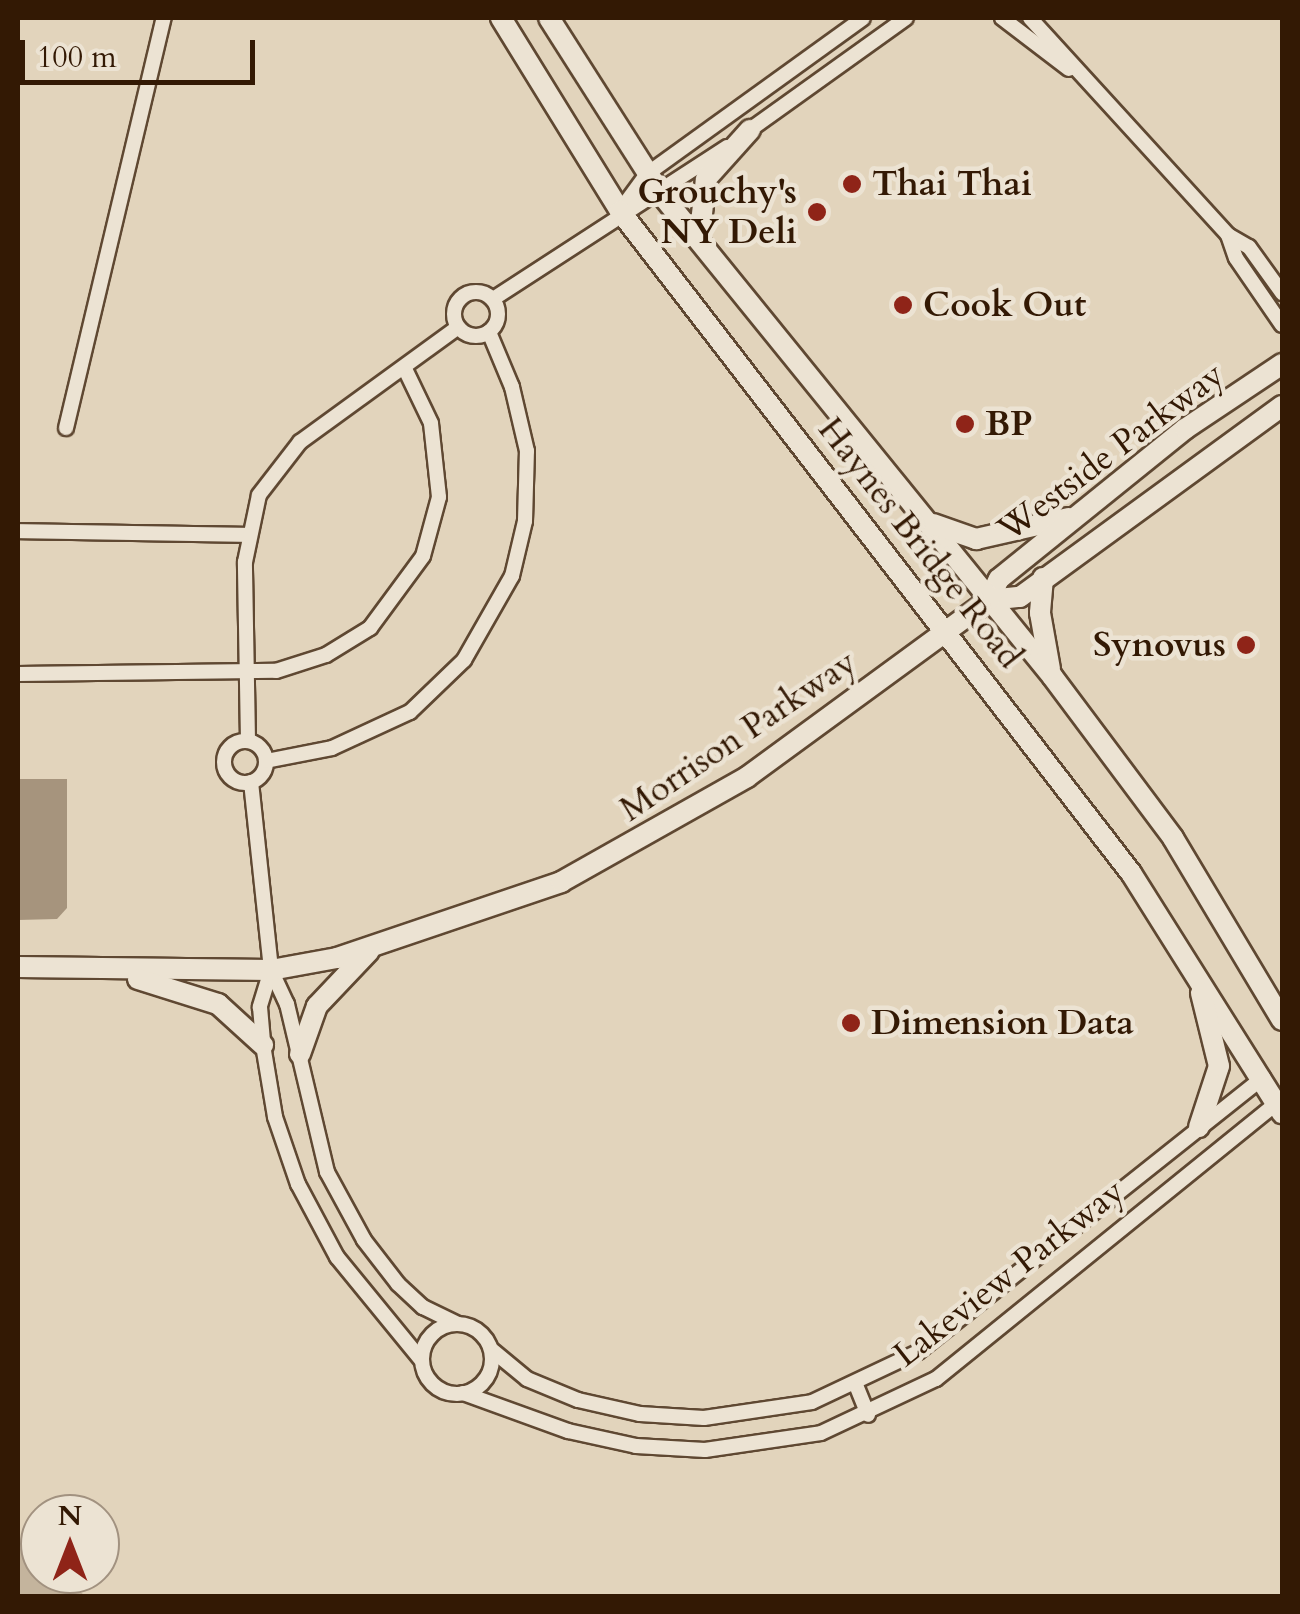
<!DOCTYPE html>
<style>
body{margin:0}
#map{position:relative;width:1300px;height:1614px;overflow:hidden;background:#e2d4bc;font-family:Cardo,serif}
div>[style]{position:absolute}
.green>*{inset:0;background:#c4b49d}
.water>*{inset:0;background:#a6947d}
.roads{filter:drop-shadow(2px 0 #5f4832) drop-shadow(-2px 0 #5f4832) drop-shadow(0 2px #5f4832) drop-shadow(0 -2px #5f4832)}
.street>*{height:14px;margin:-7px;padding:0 7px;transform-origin:7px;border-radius:7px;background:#ece3d3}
.street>.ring{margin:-7px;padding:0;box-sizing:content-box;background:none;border:14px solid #ece3d3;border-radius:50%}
.secondary>*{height:20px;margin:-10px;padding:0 10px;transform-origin:10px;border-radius:10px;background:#ece3d3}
.dots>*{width:28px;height:28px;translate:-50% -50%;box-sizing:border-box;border:5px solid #ece3d3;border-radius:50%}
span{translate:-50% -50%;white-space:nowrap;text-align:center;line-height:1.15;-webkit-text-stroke:9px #ece3d3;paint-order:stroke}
.poi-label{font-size:35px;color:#331904;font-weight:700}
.left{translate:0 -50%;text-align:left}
.right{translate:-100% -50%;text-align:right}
.street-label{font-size:35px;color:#331904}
.frame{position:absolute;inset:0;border:20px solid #331904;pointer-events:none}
.north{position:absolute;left:20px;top:1494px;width:100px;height:100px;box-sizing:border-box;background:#ece3d3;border:2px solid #a29280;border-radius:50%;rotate:0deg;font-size:28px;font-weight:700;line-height:40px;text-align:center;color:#331904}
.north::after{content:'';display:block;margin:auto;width:35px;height:45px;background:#8f2418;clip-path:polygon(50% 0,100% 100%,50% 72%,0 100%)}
.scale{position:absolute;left:20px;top:40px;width:235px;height:45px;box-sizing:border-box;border:5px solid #331904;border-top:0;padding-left:12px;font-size:30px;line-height:35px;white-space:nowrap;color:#331904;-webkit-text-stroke:8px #ece3d3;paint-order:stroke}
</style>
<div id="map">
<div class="green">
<i style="clip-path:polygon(18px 1547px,40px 1561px,40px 1574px,61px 1574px,85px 1596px,18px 1596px)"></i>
</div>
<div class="water">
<i style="clip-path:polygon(18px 779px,67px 779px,67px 908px,57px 919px,18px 920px)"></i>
</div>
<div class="roads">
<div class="street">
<i style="left:1002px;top:18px;width:84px;rotate:37.3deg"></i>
<i style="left:1030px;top:18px;width:294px;rotate:47.6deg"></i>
<i style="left:1228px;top:235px;width:24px;rotate:30deg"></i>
<i style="left:1249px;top:247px;width:57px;rotate:54.3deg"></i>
<i style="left:744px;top:134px;width:199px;rotate:-35.6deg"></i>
<i style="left:622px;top:208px;width:42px;rotate:-53.7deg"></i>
<i style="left:647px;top:174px;width:266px;rotate:-35.8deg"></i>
<i style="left:1228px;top:235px;width:24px;rotate:71deg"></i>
<i style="left:1236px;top:258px;width:81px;rotate:55.5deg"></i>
<i class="ring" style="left:454px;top:292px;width:30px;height:30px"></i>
<i style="left:493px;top:299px;width:279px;rotate:-33deg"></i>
<i style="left:66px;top:428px;width:422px;rotate:-76.6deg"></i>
<i style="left:18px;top:531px;width:229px;rotate:1deg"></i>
<i style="left:18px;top:674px;width:258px;rotate:-0.7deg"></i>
<i style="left:276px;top:671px;width:52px;rotate:-17.7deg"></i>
<i style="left:326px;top:655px;width:52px;rotate:-31.5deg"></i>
<i style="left:370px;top:628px;width:89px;rotate:-53.6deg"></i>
<i style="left:423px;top:556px;width:61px;rotate:-74.8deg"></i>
<i style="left:439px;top:497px;width:74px;rotate:-96.2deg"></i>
<i style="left:431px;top:423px;width:62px;rotate:-115.7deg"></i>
<i class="ring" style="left:224px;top:741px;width:28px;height:28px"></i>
<i style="left:248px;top:741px;width:179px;rotate:-91deg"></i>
<i style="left:245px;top:562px;width:68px;rotate:-78.2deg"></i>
<i style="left:259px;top:495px;width:67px;rotate:-52.3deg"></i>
<i style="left:300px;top:442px;width:195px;rotate:-36deg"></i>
<i style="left:266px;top:761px;width:67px;rotate:-11.1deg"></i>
<i style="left:332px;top:748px;width:86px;rotate:-24.8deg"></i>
<i style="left:410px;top:712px;width:75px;rotate:-43.9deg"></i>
<i style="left:464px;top:660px;width:97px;rotate:-60.3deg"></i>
<i style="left:512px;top:576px;width:57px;rotate:-76.7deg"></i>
<i style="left:525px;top:521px;width:70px;rotate:-88.4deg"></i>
<i style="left:527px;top:451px;width:66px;rotate:-103.2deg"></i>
<i style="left:512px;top:387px;width:60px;rotate:-112.7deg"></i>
<i style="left:251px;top:782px;width:189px;rotate:83.9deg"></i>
<i style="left:271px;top:970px;width:38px;rotate:65deg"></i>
<i style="left:287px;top:1004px;width:173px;rotate:76.6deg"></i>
<i style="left:327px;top:1172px;width:77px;rotate:61.4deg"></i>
<i style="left:364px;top:1240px;width:56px;rotate:52.3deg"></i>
<i style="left:398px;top:1284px;width:34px;rotate:43deg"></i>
<i style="left:423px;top:1307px;width:39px;rotate:26deg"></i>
<i style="left:271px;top:970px;width:39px;rotate:107deg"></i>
<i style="left:260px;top:1007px;width:38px;rotate:85deg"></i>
<i style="left:263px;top:1045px;width:73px;rotate:80.5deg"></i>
<i style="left:275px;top:1117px;width:71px;rotate:71.1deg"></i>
<i style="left:298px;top:1184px;width:83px;rotate:61.9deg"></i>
<i style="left:337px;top:1257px;width:134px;rotate:50.7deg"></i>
<i class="ring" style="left:422px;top:1324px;width:56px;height:56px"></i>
<i style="left:492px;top:1350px;width:45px;rotate:39.6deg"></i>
<i style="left:527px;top:1379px;width:55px;rotate:22.4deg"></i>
<i style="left:578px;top:1400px;width:64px;rotate:12.7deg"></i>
<i style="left:640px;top:1414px;width:64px;rotate:3.6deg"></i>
<i style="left:704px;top:1418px;width:109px;rotate:-8.4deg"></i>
<i style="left:812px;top:1402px;width:117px;rotate:-25.3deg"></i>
<i style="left:918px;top:1352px;width:441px;rotate:-38.5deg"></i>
<i style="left:856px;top:1385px;width:32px;rotate:68deg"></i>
<i style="left:463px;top:1393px;width:112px;rotate:19.9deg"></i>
<i style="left:568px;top:1431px;width:70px;rotate:12.4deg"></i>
<i style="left:636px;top:1446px;width:69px;rotate:3.3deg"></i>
<i style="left:705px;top:1450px;width:117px;rotate:-8.3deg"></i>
<i style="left:821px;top:1433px;width:127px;rotate:-25.2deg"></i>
<i style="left:936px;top:1379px;width:439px;rotate:-39deg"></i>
</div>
<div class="secondary">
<i style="left:501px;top:18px;width:227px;rotate:58.3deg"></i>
<i style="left:620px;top:211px;width:836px;rotate:52.34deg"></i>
<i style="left:1131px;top:873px;width:284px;rotate:57.8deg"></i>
<i style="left:549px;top:18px;width:209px;rotate:57.5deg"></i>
<i style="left:661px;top:194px;width:621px;rotate:50.95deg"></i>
<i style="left:1052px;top:676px;width:202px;rotate:53.2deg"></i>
<i style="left:1173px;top:838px;width:212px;rotate:59.1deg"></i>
<i style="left:699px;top:240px;width:61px;rotate:-83.5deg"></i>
<i style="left:706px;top:179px;width:66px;rotate:-48.1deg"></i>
<i style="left:933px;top:524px;width:46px;rotate:19.2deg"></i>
<i style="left:976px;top:539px;width:95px;rotate:-12.7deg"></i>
<i style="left:1043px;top:578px;width:35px;rotate:95deg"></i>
<i style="left:1040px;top:613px;width:57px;rotate:79.9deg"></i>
<i style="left:989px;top:600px;width:31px;rotate:-6deg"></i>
<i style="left:1020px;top:597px;width:324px;rotate:-36.1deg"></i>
<i style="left:18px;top:967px;width:253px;rotate:0.7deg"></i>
<i style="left:271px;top:970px;width:67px;rotate:-10.3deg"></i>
<i style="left:337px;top:958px;width:237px;rotate:-18.7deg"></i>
<i style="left:561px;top:882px;width:214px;rotate:-29.4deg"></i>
<i style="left:747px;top:777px;width:300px;rotate:-36.2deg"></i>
<i style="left:989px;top:600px;width:23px;rotate:-65deg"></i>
<i style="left:999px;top:579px;width:239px;rotate:-38.9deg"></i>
<i style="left:1185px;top:429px;width:117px;rotate:-33.8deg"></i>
<i style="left:138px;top:979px;width:84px;rotate:17.4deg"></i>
<i style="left:218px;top:1004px;width:61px;rotate:42.3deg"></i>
<i style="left:300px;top:1054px;width:51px;rotate:-70.5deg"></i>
<i style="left:317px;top:1006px;width:76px;rotate:-46.6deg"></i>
<i style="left:1199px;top:1127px;width:64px;rotate:-71.8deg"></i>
<i style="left:1219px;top:1066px;width:75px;rotate:-103.9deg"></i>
</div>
</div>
<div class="dots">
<i style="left:852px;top:184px;background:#8f2418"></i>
<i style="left:817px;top:212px;background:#8f2418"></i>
<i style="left:903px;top:305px;background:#8f2418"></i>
<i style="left:965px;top:424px;background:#8f2418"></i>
<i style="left:1246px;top:645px;background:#8f2418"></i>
<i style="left:851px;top:1023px;background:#8f2418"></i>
</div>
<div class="poi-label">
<span class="left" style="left:872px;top:184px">Thai Thai</span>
<span class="right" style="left:797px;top:212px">Grouchy's<br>NY Deli</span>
<span class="left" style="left:923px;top:305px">Cook Out</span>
<span class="left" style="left:985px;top:424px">BP</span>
<span class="right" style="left:1226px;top:645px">Synovus</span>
<span class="left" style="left:871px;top:1023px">Dimension Data</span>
</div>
<div class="street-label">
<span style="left:1111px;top:452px;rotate:-37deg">Westside Parkway</span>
<span style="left:920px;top:543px;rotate:52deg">Haynes Bridge Road</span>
<span style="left:738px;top:736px;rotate:-34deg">Morrison Parkway</span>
<span style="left:1009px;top:1273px;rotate:-38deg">Lakeview Parkway</span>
</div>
<div class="frame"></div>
<div class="north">N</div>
<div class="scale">100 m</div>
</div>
